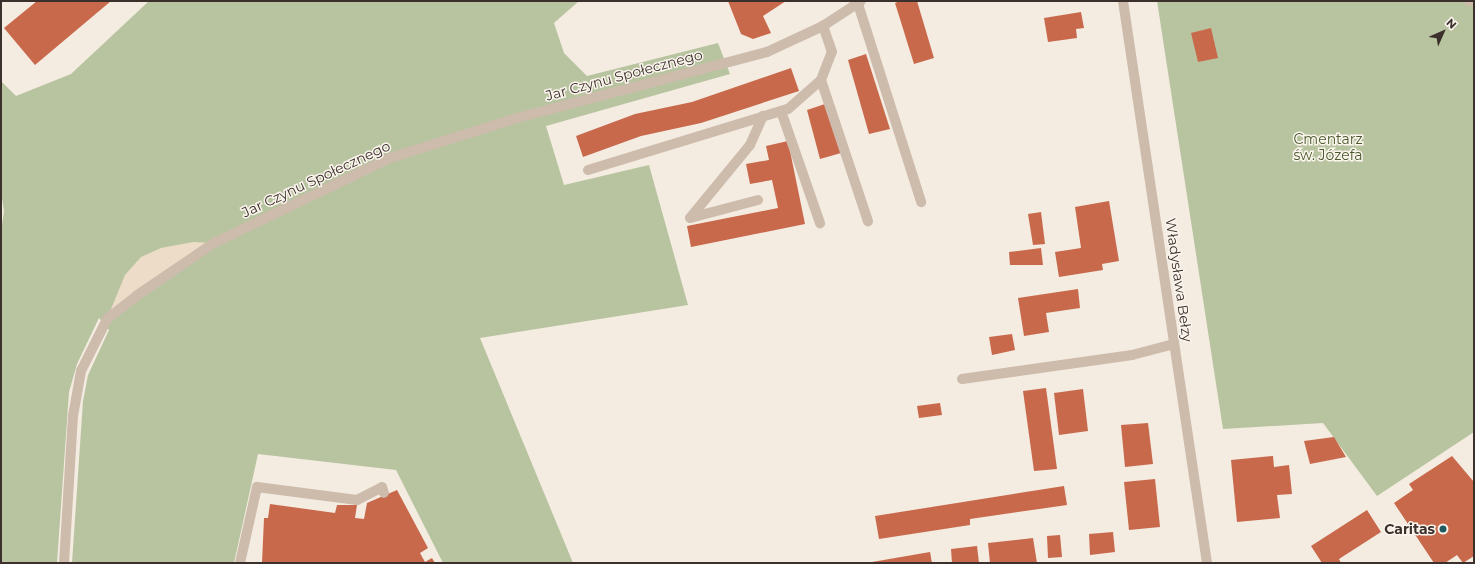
<!DOCTYPE html>
<meta charset="utf-8">
<style>
body{margin:0}
#map{position:relative;width:1475px;height:564px;overflow:hidden;background:#f4ebe1;font-family:Montserrat,sans-serif}
div>[style]{position:absolute}
.green>*{inset:0;background:#b8c4a0}
.plaza>*{inset:0;background:#ecdcc8}
.building>*{inset:0;background:#c8694b}
.lane>*{height:10px;margin:-5px;padding:0 5px;transform-origin:5px;border-radius:5px;background:#cdbbac}
.street>*{height:10px;margin:-5px;padding:0 5px;transform-origin:5px;border-radius:5px;background:#cdbbac}
.dots>*{width:11px;height:11px;translate:-50% -50%;box-sizing:border-box;border:2px solid #fbf5ee;border-radius:50%}
span{translate:-50% -50%;white-space:nowrap;text-align:center;line-height:1.15;-webkit-text-stroke:3px #fbf5ee;paint-order:stroke}
.street-label{font-size:14px;color:#3b302b}
.park-label{font-size:14px;color:#4a5a2e}
.poi-label{font-size:14px;color:#3b302b;font-weight:700}
.right{translate:-100% -50%;text-align:right}
.frame{position:absolute;inset:0;border:2px solid #3b302b;pointer-events:none}
.north{position:absolute;left:1423px;top:12px;width:40px;height:40px;-webkit-text-stroke:3px #fbf5ee;paint-order:stroke;rotate:45deg;font-size:11px;font-weight:700;line-height:16px;text-align:center;color:#3b302b}
.north::after{content:'';display:block;margin:auto;width:14px;height:18px;background:#3b302b;clip-path:polygon(50% 0,100% 100%,50% 72%,0 100%)}
</style>
<div id="map">
<div class="green">
<i style="clip-path:polygon(149px 1px,579px 1px,554px 23px,564px 53px,587px 76px,718px 43px,730px 74px,546px 126px,564px 185px,649px 165px,688px 305px,480px 338px,573px 563px,443px 563px,396px 470px,258px 454px,234px 563px,72px 563px,83px 401px,88px 375px,109px 330px,99px 318px,77px 364px,69px 392px,57px 563px,1px 563px,1px 232px,4px 211px,1px 192px,1px 81px,16px 96px,71px 74px)"></i>
<i style="clip-path:polygon(1157px 1px,1474px 1px,1474px 432px,1377px 496px,1323px 423px,1223px 429px)"></i>
</div>
<div class="plaza">
<i style="clip-path:polygon(193px 242px,214px 243px,107px 319px,125px 275px,141px 257px,161px 248px)"></i>
</div>
<div class="building">
<i style="clip-path:polygon(37px 1px,111px 1px,35px 65px,4px 28px)"></i>
<i style="clip-path:polygon(728px 1px,786px 1px,763px 16px,771px 33px,753px 39px,741px 34px)"></i>
<i style="clip-path:polygon(900px 1px,917px 1px,934px 58px,914px 64px,895px 3px)"></i>
<i style="clip-path:polygon(1081px 12px,1084px 28px,1076px 29px,1077px 38px,1048px 42px,1044px 18px)"></i>
<i style="clip-path:polygon(1211px 28px,1218px 58px,1198px 62px,1191px 33px)"></i>
<i style="clip-path:polygon(866px 54px,890px 129px,869px 134px,848px 60px)"></i>
<i style="clip-path:polygon(791px 68px,799px 91px,701px 123px,641px 136px,583px 157px,576px 136px,635px 114px,692px 102px)"></i>
<i style="clip-path:polygon(825px 104px,841px 153px,820px 159px,807px 110px)"></i>
<i style="clip-path:polygon(788px 141px,805px 224px,691px 247px,687px 226px,778px 208px,772px 180px,750px 184px,746px 164px,769px 160px,766px 146px)"></i>
<i style="clip-path:polygon(1109px 201px,1119px 261px,1102px 264px,1103px 270px,1059px 277px,1055px 252px,1081px 248px,1075px 207px)"></i>
<i style="clip-path:polygon(1041px 212px,1045px 244px,1033px 245px,1028px 214px)"></i>
<i style="clip-path:polygon(1041px 248px,1043px 265px,1010px 265px,1009px 252px)"></i>
<i style="clip-path:polygon(1078px 289px,1080px 308px,1046px 313px,1049px 332px,1024px 336px,1018px 298px)"></i>
<i style="clip-path:polygon(1012px 334px,1015px 350px,992px 355px,989px 337px)"></i>
<i style="clip-path:polygon(1046px 388px,1057px 469px,1034px 471px,1023px 391px)"></i>
<i style="clip-path:polygon(1083px 389px,1088px 431px,1059px 435px,1054px 393px)"></i>
<i style="clip-path:polygon(940px 403px,942px 415px,919px 418px,917px 406px)"></i>
<i style="clip-path:polygon(1148px 423px,1153px 464px,1125px 467px,1121px 425px)"></i>
<i style="clip-path:polygon(1334px 437px,1346px 457px,1310px 464px,1304px 441px)"></i>
<i style="clip-path:polygon(1273px 456px,1274px 467px,1289px 465px,1292px 494px,1277px 495px,1280px 518px,1237px 522px,1231px 460px)"></i>
<i style="clip-path:polygon(1452px 456px,1474px 482px,1474px 556px,1463px 563px,1457px 555px,1445px 563px,1434px 563px,1394px 503px,1413px 490px,1409px 484px)"></i>
<i style="clip-path:polygon(1155px 479px,1160px 527px,1129px 530px,1124px 482px)"></i>
<i style="clip-path:polygon(1064px 486px,1067px 505px,970px 519px,970px 525px,879px 539px,875px 516px)"></i>
<i style="clip-path:polygon(397px 490px,428px 548px,420px 553px,425px 562px,432px 558px,435px 563px,262px 563px,264px 518px,268px 518px,270px 504px,335px 513px,337px 505px,357px 505px,355px 518px,364px 519px,367px 503px)"></i>
<i style="clip-path:polygon(1367px 510px,1381px 532px,1339px 559px,1341px 563px,1322px 563px,1311px 546px)"></i>
<i style="clip-path:polygon(1113px 532px,1115px 552px,1090px 555px,1089px 534px)"></i>
<i style="clip-path:polygon(1060px 535px,1062px 557px,1048px 558px,1047px 536px)"></i>
<i style="clip-path:polygon(1033px 538px,1037px 563px,990px 563px,988px 543px)"></i>
<i style="clip-path:polygon(977px 546px,979px 563px,952px 563px,951px 549px)"></i>
<i style="clip-path:polygon(930px 552px,932px 563px,873px 563px,872px 562px)"></i>
</div>
<div class="lane">
<i style="left:1469px;top:1px;width:2px"></i>
<i style="left:858px;top:4px;width:208px;rotate:72.3deg"></i>
<i style="left:821px;top:80px;width:149px;rotate:71.6deg"></i>
<i style="left:781px;top:111px;width:119px;rotate:70.8deg"></i>
<i style="left:588px;top:170px;width:209px;rotate:-17deg"></i>
<i style="left:788px;top:109px;width:44px;rotate:-41.3deg"></i>
<i style="left:821px;top:80px;width:30px;rotate:-69deg"></i>
<i style="left:832px;top:52px;width:28px;rotate:-109deg"></i>
<i style="left:758px;top:200px;width:70px;rotate:165.2deg"></i>
<i style="left:690px;top:218px;width:94px;rotate:-50.6deg"></i>
<i style="left:750px;top:145px;width:32px;rotate:-66deg"></i>
<i style="left:962px;top:379px;width:172px;rotate:-8deg"></i>
<i style="left:1132px;top:355px;width:43px;rotate:-14.7deg"></i>
<i style="left:240px;top:563px;width:78px;rotate:-77.4deg"></i>
<i style="left:257px;top:487px;width:101px;rotate:7.4deg"></i>
<i style="left:357px;top:500px;width:28px;rotate:-27deg"></i>
<i style="left:382px;top:487px;width:6px;rotate:72deg"></i>
</div>
<div class="street">
<i style="left:1123px;top:1px;width:568px;rotate:81.5deg"></i>
<i style="left:64px;top:563px;width:147px;rotate:-86.5deg"></i>
<i style="left:73px;top:416px;width:46px;rotate:-79.9deg"></i>
<i style="left:81px;top:371px;width:58px;rotate:-63.4deg"></i>
<i style="left:107px;top:319px;width:37px;rotate:-38deg"></i>
<i style="left:136px;top:296px;width:94px;rotate:-34.2deg"></i>
<i style="left:214px;top:243px;width:195px;rotate:-25.8deg"></i>
<i style="left:390px;top:158px;width:133px;rotate:-17.5deg"></i>
<i style="left:517px;top:118px;width:259px;rotate:-14.8deg"></i>
<i style="left:767px;top:52px;width:62px;rotate:-24.9deg"></i>
<i style="left:823px;top:26px;width:45px;rotate:-33.3deg"></i>
</div>
<div class="dots">
<i style="left:1443px;top:529px;background:#1f5a5e"></i>
</div>
<div class="street-label">
<span style="left:624px;top:75px;rotate:-15deg">Jar Czynu Społecznego</span>
<span style="left:316px;top:179px;rotate:-25deg">Jar Czynu Społecznego</span>
<span style="left:1179px;top:280px;rotate:82deg">Władysława Bełzy</span>
</div>
<div class="park-label">
<span style="left:1328px;top:147px">Cmentarz<br>św. Józefa</span>
</div>
<div class="poi-label">
<span class="right" style="left:1435px;top:529px">Caritas</span>
</div>
<div class="frame"></div>
<div class="north">N</div>
</div>
